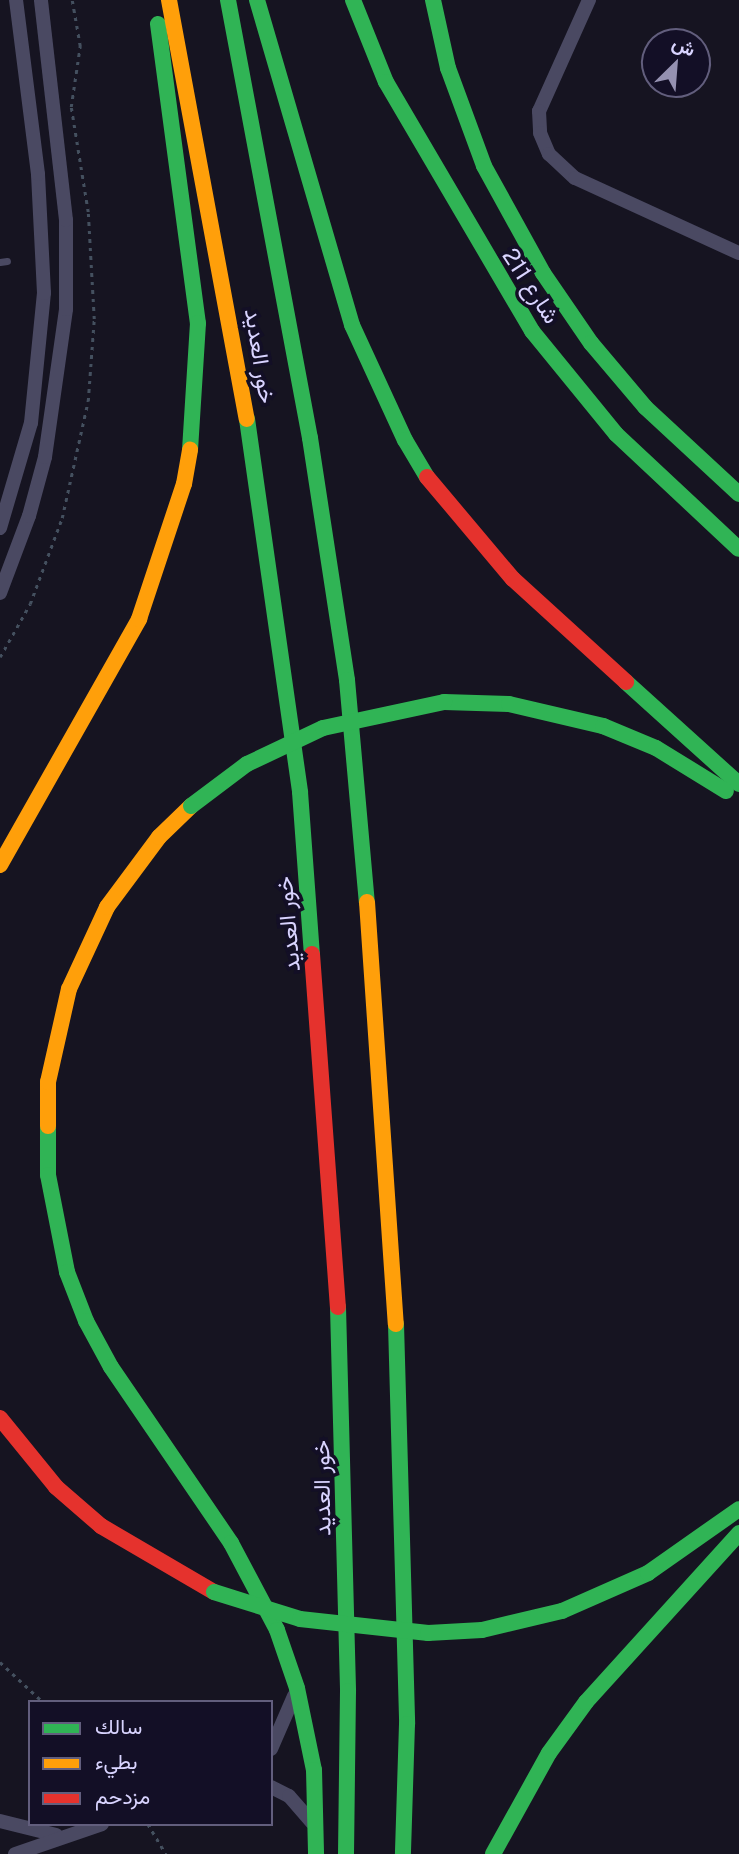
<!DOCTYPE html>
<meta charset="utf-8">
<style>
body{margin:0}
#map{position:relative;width:739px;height:1854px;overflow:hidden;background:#161421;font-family:"Public Sans",Vazirmatn,sans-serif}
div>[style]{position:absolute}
.path>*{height:2.5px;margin-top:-1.25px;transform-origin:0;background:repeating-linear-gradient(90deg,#44505f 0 3.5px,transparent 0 8.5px)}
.lane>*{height:7px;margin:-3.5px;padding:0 3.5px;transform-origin:3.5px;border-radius:3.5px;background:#4a4962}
.street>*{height:14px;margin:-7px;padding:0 7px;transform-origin:7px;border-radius:7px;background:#4a4962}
.fast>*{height:16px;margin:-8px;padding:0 8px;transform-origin:8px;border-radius:8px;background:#30b455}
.slow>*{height:16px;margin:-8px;padding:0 8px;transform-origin:8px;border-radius:8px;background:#ff9f0a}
.jam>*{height:16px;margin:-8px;padding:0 8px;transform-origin:8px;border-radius:8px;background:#e5322d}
.fast-bridge>*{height:16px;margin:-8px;padding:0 8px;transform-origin:8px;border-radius:8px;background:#30b455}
span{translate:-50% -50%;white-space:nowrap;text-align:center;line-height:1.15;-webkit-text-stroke:7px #130f26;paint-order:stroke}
.street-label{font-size:23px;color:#d9d4ff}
.legend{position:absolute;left:28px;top:1700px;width:245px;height:126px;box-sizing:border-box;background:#130f26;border:2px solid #625e7d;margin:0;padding:9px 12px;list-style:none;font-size:21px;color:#d9d4ff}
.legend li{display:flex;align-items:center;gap:14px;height:35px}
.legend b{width:35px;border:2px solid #625e7d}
.north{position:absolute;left:641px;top:28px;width:70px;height:70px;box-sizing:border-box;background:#130f26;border:2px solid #625e7d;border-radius:50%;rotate:25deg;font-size:19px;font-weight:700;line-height:28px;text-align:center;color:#d9d4ff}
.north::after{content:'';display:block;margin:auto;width:24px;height:32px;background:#9591b1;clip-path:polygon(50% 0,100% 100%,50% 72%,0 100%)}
</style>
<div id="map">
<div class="path">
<i style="left:0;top:657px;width:61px;rotate:-60.5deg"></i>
<i style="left:30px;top:604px;width:92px;rotate:-69.6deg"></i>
<i style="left:62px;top:518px;width:120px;rotate:-77.5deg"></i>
<i style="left:88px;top:401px;width:82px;rotate:-85.8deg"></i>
<i style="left:94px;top:319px;width:107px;rotate:-93.2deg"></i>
<i style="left:88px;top:212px;width:106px;rotate:-99.2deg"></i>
<i style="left:71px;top:107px;width:62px;rotate:-81.6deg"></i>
<i style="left:80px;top:46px;width:47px;rotate:-99.9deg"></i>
<i style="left:0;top:1662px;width:59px;rotate:42.9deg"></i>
<i style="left:148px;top:1824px;width:35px;rotate:59deg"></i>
</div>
<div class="lane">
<i style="left:0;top:262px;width:7px;rotate:-8deg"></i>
</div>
<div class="street">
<i style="left:589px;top:0;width:122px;rotate:114.2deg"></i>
<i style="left:539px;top:111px;width:22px;rotate:87deg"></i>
<i style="left:540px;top:133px;width:23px;rotate:67deg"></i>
<i style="left:549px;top:154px;width:35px;rotate:43deg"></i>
<i style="left:575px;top:178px;width:180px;rotate:24.6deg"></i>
<i style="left:0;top:528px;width:109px;rotate:-73.6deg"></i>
<i style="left:31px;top:423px;width:131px;rotate:-84.3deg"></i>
<i style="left:44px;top:293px;width:119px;rotate:-92.9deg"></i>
<i style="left:38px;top:174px;width:175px;rotate:-97.2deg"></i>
<i style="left:0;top:593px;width:82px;rotate:-69.4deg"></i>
<i style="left:29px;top:516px;width:61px;rotate:-74.8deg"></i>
<i style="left:45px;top:457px;width:149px;rotate:-81.9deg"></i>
<i style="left:66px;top:309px;width:89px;rotate:-90deg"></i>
<i style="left:66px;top:220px;width:221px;rotate:-96.5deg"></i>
<i style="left:271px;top:1749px;width:58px;rotate:-66.5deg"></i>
<i style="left:271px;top:1787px;width:20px;rotate:27deg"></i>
<i style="left:289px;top:1796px;width:35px;rotate:49deg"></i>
<i style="left:0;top:1821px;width:58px;rotate:14deg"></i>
<i style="left:15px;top:1854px;width:92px;rotate:-19deg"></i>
</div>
<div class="fast">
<i style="left:228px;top:0;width:446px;rotate:79.4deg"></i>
<i style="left:310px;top:438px;width:245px;rotate:81.3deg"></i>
<i style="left:347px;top:680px;width:223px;rotate:84.9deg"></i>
<i style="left:257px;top:0;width:339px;rotate:73.7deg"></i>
<i style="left:352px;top:325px;width:127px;rotate:65.3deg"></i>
<i style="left:405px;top:440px;width:43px;rotate:59.3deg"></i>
<i style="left:353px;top:0;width:88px;rotate:68.1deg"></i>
<i style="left:386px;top:82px;width:289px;rotate:59.6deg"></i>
<i style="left:532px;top:331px;width:133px;rotate:50.8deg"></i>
<i style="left:616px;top:434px;width:168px;rotate:43.1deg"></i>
<i style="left:433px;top:0;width:70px;rotate:77.6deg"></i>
<i style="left:448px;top:68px;width:104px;rotate:69.8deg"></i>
<i style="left:484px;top:166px;width:122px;rotate:61.1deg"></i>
<i style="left:543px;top:273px;width:85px;rotate:55.6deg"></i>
<i style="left:591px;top:343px;width:84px;rotate:49.8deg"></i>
<i style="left:645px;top:407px;width:128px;rotate:42.8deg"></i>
<i style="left:158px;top:24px;width:302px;rotate:82.4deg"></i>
<i style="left:198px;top:323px;width:127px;rotate:93.6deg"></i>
<i style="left:247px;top:419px;width:377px;rotate:81.9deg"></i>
<i style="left:300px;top:792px;width:162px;rotate:85.8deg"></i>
<i style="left:626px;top:682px;width:152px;rotate:42.1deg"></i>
<i style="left:444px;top:702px;width:65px;rotate:1.8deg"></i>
<i style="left:509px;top:704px;width:97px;rotate:13.2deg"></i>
<i style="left:603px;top:726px;width:57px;rotate:22.5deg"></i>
<i style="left:656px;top:748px;width:82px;rotate:31.6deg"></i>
<i style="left:48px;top:1126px;width:49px;rotate:90deg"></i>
<i style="left:48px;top:1175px;width:99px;rotate:78.9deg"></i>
<i style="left:67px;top:1272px;width:53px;rotate:68.8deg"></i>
<i style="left:86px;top:1321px;width:52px;rotate:61.5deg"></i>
<i style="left:111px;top:1367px;width:213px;rotate:55.7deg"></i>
<i style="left:231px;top:1543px;width:98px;rotate:62.1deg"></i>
<i style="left:277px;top:1630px;width:61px;rotate:71deg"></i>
<i style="left:297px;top:1688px;width:84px;rotate:78.3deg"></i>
<i style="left:314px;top:1770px;width:84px;rotate:88.6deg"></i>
<i style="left:338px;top:1307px;width:384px;rotate:88.5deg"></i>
<i style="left:348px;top:1691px;width:163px;rotate:90.7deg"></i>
<i style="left:396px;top:1324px;width:400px;rotate:88.4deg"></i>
<i style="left:407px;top:1724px;width:130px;rotate:91.8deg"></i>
<i style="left:562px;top:1611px;width:94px;rotate:-23.8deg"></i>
<i style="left:648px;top:1573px;width:111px;rotate:-35.1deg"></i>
<i style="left:493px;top:1854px;width:115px;rotate:-61deg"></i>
<i style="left:549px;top:1753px;width:63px;rotate:-54deg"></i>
<i style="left:586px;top:1702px;width:228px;rotate:-47.8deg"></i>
</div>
<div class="slow">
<i style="left:169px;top:0;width:426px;rotate:79.5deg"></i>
<i style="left:0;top:865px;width:283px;rotate:-60.5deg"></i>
<i style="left:139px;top:619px;width:142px;rotate:-71.6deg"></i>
<i style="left:184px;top:484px;width:35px;rotate:-80deg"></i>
<i style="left:367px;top:902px;width:423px;rotate:86.1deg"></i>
<i style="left:48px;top:1126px;width:44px;rotate:-90deg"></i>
<i style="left:48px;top:1082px;width:95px;rotate:-77.3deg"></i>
<i style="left:69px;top:989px;width:90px;rotate:-65.1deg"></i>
<i style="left:107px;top:907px;width:87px;rotate:-53.4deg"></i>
<i style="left:159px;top:837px;width:45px;rotate:-44.1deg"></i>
</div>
<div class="jam">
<i style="left:427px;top:477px;width:133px;rotate:49.9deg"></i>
<i style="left:513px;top:579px;width:153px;rotate:42.3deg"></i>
<i style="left:312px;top:954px;width:354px;rotate:85.8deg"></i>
<i style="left:0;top:1418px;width:89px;rotate:50.9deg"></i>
<i style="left:56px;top:1487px;width:60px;rotate:40.9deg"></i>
<i style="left:101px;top:1526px;width:131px;rotate:30.3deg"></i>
</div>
<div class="fast-bridge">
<i style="left:191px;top:806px;width:70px;rotate:-36.9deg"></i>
<i style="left:247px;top:764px;width:84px;rotate:-25.3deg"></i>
<i style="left:323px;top:728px;width:124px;rotate:-12.1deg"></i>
<i style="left:214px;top:1592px;width:90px;rotate:17.4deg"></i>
<i style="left:300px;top:1619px;width:129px;rotate:6.2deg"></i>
<i style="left:428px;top:1633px;width:54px;rotate:-3.2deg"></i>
<i style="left:482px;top:1630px;width:82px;rotate:-13.4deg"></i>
</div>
<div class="street-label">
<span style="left:531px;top:286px;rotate:57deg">شارع 211</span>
<span style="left:260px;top:356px;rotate:81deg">خور العديد</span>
<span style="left:288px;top:924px;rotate:-95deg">خور العديد</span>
<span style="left:322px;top:1488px;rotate:-91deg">خور العديد</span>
</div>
<ul class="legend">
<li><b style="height:9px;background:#30b455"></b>سالك</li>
<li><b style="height:9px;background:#ff9f0a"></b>بطيء</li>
<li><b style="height:9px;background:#e5322d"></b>مزدحم</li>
</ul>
<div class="north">ش</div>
</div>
